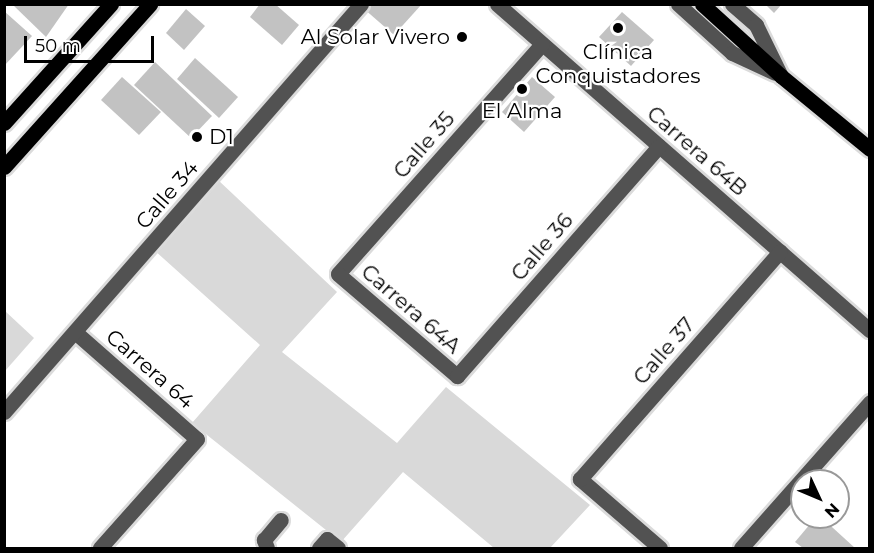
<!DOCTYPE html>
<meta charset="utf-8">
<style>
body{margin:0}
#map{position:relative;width:874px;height:553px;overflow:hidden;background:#fff;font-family:Montserrat,sans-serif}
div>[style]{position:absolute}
.green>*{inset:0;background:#d9d9d9}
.building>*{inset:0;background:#c2c2c2}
.roads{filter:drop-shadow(2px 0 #dbdbdb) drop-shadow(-2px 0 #dbdbdb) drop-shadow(0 2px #dbdbdb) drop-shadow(0 -2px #dbdbdb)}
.minor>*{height:15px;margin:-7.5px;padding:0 7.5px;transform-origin:7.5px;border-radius:7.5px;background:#525252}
.major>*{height:15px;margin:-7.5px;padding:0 7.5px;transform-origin:7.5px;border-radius:7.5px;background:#000}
.dots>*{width:16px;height:16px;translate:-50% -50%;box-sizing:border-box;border:3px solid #fff;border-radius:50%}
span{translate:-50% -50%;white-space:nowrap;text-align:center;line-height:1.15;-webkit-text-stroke:4.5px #fff;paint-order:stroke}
.poi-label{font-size:21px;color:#000}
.right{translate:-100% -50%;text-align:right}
.left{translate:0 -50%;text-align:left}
.street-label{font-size:21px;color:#000}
.frame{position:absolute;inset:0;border:6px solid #000;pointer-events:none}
.north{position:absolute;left:790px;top:469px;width:60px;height:60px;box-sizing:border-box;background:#fff;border:2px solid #999;border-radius:50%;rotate:134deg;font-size:16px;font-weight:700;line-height:24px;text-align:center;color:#000}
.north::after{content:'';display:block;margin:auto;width:21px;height:27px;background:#000;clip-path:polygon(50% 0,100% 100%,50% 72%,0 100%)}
.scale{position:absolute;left:24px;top:36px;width:130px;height:27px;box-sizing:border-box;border:3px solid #000;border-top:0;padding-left:8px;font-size:18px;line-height:21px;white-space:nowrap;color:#000;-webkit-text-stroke:4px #fff;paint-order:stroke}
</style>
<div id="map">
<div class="green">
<i style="clip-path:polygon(218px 180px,337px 292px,282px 352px,397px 443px,446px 387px,590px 505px,550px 548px,494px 548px,403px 472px,341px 542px,192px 423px,260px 345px,154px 250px)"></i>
<i style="clip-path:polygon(5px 311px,34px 338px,5px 371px)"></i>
</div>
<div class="building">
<i style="clip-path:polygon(12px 4px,69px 4px,46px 37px)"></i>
<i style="clip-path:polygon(260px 4px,275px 4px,299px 25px,282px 45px,250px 17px)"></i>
<i style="clip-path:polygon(367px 4px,422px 4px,394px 35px,363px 8px)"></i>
<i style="clip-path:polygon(765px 4px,782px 4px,774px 13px)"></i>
<i style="clip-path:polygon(186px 9px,205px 26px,184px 50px,166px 33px)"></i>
<i style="clip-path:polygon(4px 11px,32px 36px,4px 66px)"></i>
<i style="clip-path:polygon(622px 12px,654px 40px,631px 66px,599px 37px)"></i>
<i style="clip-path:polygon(195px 58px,238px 97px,219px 118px,177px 79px)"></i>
<i style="clip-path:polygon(155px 62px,212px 116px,191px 138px,134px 85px)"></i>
<i style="clip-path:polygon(122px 77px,161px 112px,139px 135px,101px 100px)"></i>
<i style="clip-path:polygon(532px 77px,555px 97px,524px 132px,502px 112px)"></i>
<i style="clip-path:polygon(816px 517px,821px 517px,855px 548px,803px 548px,795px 542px)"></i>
</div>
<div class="roads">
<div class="minor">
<i style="left:497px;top:4px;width:495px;rotate:41.2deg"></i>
<i style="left:678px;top:4px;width:73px;rotate:42.2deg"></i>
<i style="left:732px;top:53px;width:47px;rotate:24.9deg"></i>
<i style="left:732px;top:4px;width:32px;rotate:41deg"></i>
<i style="left:756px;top:25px;width:57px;rotate:63.9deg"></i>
<i style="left:542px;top:44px;width:307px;rotate:131.6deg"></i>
<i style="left:338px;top:274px;width:157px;rotate:40.6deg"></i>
<i style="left:457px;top:376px;width:306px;rotate:-48.7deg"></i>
<i style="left:75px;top:332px;width:162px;rotate:41.3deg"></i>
<i style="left:197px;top:439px;width:146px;rotate:131.7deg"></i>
<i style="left:4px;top:412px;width:542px;rotate:-48.81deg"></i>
<i style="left:267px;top:548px;width:9px;rotate:-111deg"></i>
<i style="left:264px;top:540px;width:26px;rotate:-50deg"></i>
<i style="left:319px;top:548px;width:12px;rotate:-48deg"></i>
<i style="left:327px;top:539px;width:14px;rotate:39deg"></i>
<i style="left:660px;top:548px;width:106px;rotate:-139.2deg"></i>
<i style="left:580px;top:479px;width:303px;rotate:-48.7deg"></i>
<i style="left:741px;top:548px;width:195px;rotate:-48.5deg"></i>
</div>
<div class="major">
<i style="left:702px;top:4px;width:107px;rotate:42.3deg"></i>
<i style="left:781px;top:76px;width:115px;rotate:39.4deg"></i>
<i style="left:4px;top:123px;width:160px;rotate:-48deg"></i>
<i style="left:4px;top:167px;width:219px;rotate:-48.1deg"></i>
</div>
</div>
<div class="dots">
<i style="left:618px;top:28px;background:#000"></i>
<i style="left:462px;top:37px;background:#000"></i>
<i style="left:522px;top:89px;background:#000"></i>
<i style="left:197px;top:137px;background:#000"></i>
</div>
<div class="poi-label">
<span class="right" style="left:450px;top:37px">Al Solar Vivero</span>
<span style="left:618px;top:64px">Clínica<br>Conquistadores</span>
<span style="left:522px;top:111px">El Alma</span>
<span class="left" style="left:209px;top:137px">D1</span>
</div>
<div class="street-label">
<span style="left:424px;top:145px;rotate:-49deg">Calle 35</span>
<span style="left:697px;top:151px;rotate:41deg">Carrera 64B</span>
<span style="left:167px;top:195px;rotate:-49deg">Calle 34</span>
<span style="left:542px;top:247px;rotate:-49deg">Calle 36</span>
<span style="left:411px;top:309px;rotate:41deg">Carrera 64A</span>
<span style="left:664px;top:351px;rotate:-49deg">Calle 37</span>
<span style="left:150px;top:369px;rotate:41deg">Carrera 64</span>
</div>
<div class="frame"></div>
<div class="north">N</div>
<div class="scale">50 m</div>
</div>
